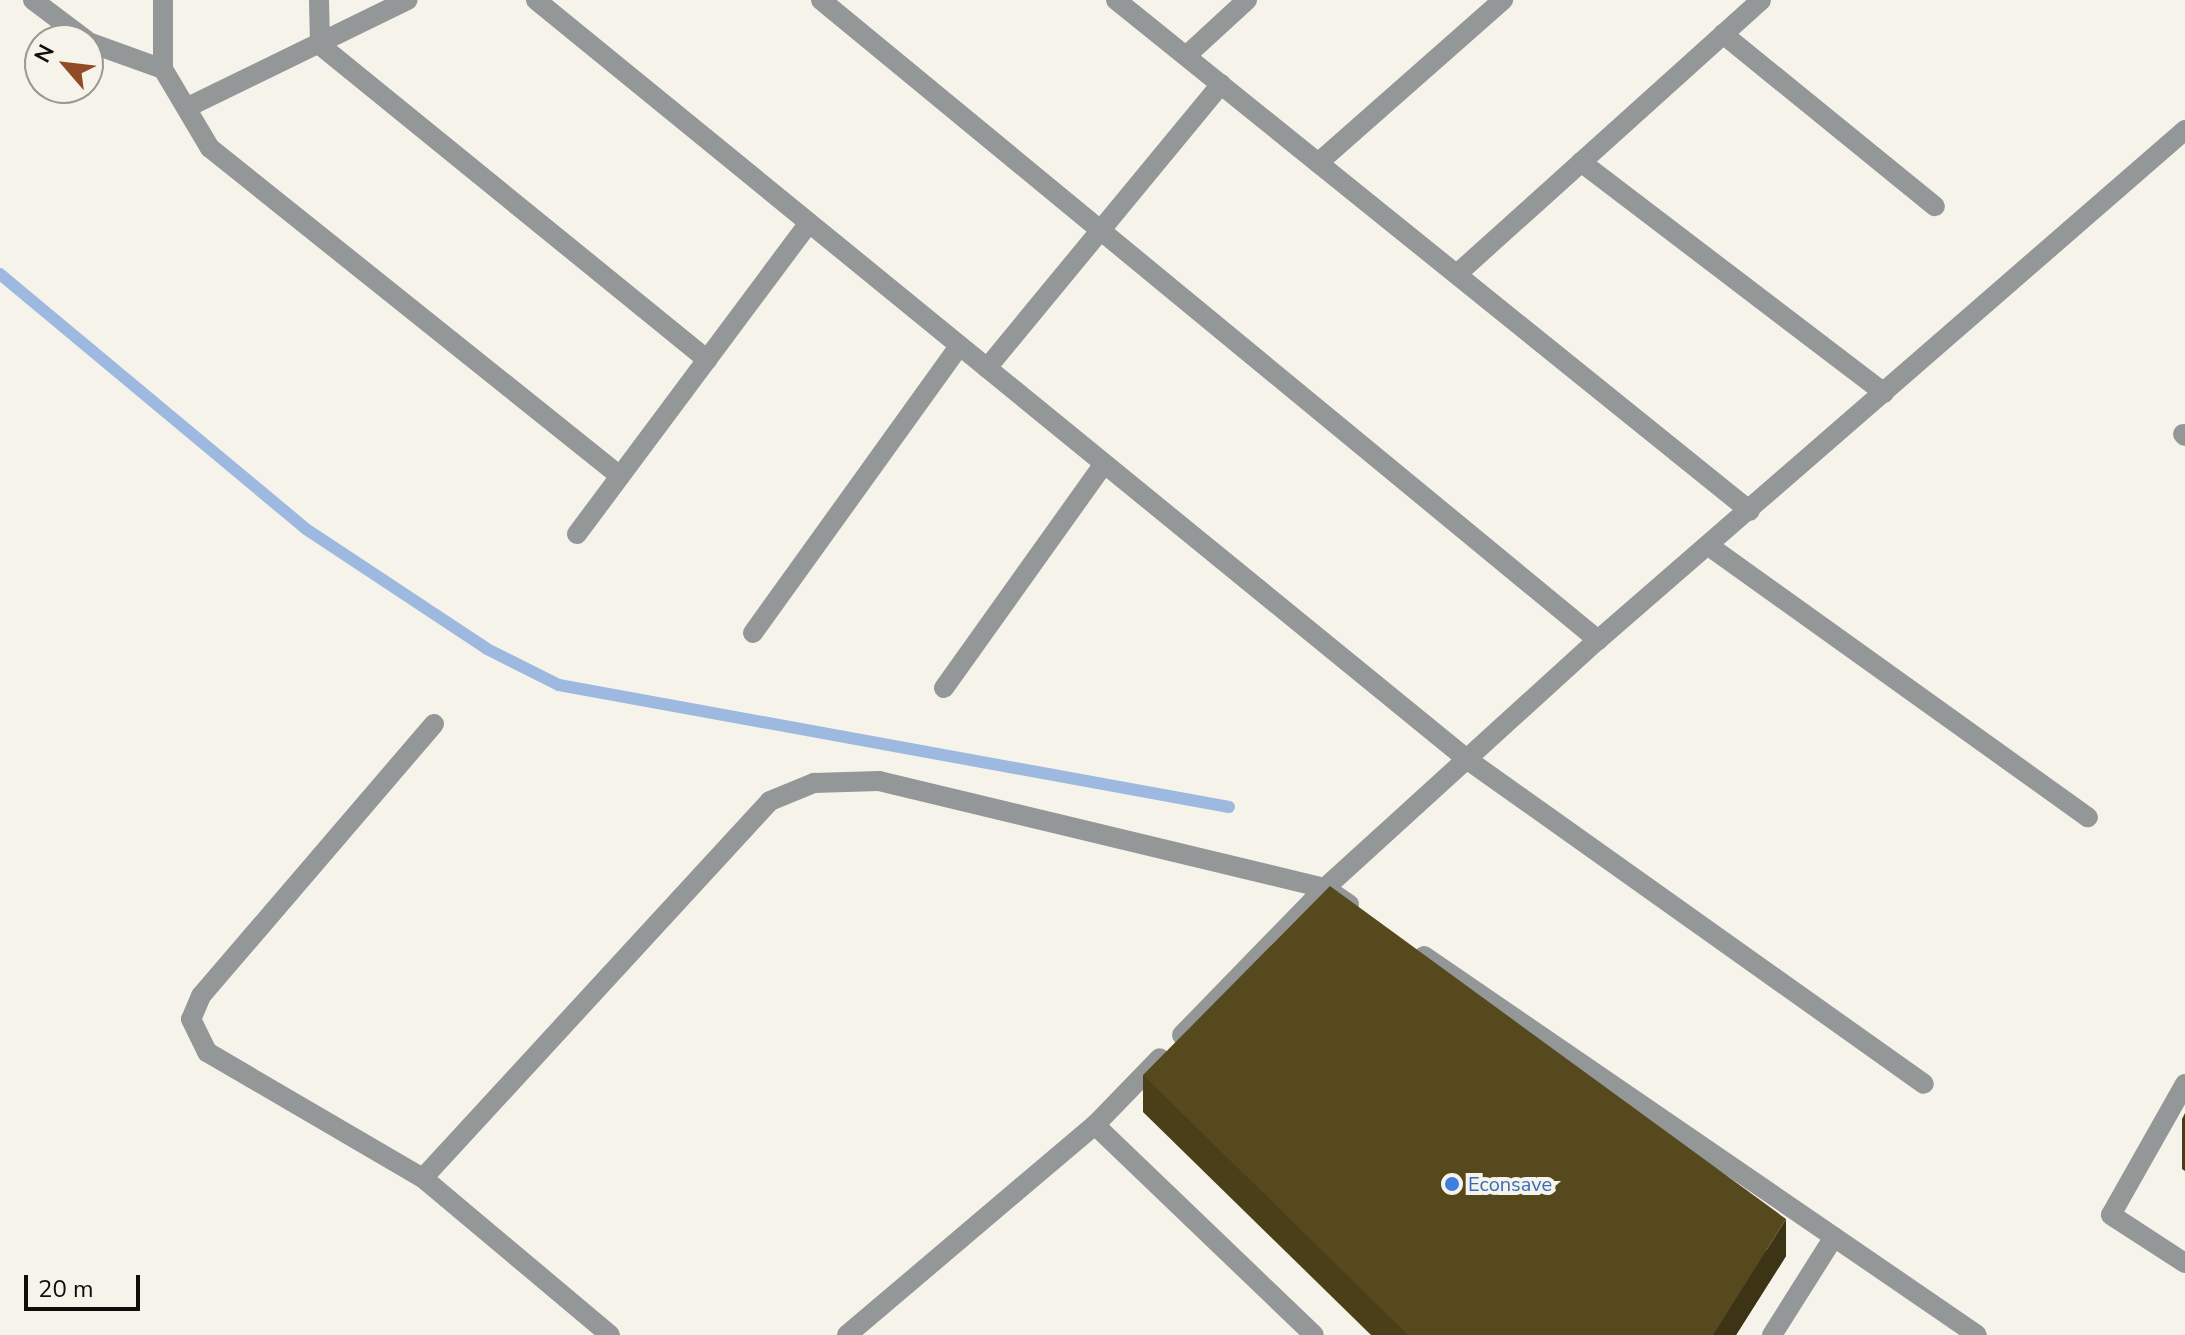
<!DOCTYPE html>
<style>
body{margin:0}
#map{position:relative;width:2185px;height:1335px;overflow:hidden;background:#f6f3ea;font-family:"Nunito Sans",sans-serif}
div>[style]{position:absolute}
.stream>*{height:12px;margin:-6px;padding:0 6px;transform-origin:6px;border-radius:6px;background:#9eb9e0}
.minor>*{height:20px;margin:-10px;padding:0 10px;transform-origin:10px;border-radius:10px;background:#939798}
.wall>*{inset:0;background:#4b3f1a}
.shaded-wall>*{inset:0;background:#3d3315}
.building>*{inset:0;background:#57491e}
.dots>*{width:22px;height:22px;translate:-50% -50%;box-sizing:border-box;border:4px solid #f6f3ea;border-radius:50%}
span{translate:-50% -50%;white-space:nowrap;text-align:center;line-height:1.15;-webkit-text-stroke:8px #f6f3ea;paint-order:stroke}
.shop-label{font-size:20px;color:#366cbe}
.left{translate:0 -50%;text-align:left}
.north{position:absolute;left:24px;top:24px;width:80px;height:80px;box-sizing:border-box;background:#f6f3ea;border:2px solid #9a9791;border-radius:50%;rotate:298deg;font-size:22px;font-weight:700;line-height:32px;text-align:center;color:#0f0e0b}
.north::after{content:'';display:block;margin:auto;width:28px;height:36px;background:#924b26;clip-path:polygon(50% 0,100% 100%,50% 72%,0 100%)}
.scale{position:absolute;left:24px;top:1275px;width:116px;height:36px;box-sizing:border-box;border:4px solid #0f0e0b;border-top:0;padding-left:10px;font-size:24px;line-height:28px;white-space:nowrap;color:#0f0e0b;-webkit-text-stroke:6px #f6f3ea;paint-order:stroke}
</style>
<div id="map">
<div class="stream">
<i style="left:0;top:274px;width:398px;rotate:39.8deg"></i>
<i style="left:306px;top:529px;width:217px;rotate:33.5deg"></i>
<i style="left:487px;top:649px;width:80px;rotate:26.6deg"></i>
<i style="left:559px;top:685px;width:681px;rotate:10.32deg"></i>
</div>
<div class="minor">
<i style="left:33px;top:0;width:66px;rotate:37deg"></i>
<i style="left:163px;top:0;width:69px;rotate:90deg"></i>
<i style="left:319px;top:0;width:45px;rotate:88.7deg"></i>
<i style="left:320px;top:45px;width:499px;rotate:39.1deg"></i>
<i style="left:536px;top:0;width:1203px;rotate:39.2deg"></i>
<i style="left:1468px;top:760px;width:559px;rotate:35.39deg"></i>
<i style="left:821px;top:0;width:1007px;rotate:39.48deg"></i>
<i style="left:1116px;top:0;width:814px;rotate:38.87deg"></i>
<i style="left:1723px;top:34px;width:273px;rotate:39.1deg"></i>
<i style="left:88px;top:42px;width:80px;rotate:19.8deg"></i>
<i style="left:163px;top:69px;width:92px;rotate:59.3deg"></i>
<i style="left:210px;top:148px;width:525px;rotate:38.66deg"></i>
<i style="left:1186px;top:56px;width:83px;rotate:-42.6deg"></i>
<i style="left:190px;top:106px;width:242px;rotate:-26deg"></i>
<i style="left:1581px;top:162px;width:381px;rotate:37.3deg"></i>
<i style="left:1318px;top:163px;width:247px;rotate:-41.4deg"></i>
<i style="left:1457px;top:274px;width:409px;rotate:-42deg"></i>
<i style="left:987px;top:368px;width:368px;rotate:-50.5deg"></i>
<i style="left:2183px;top:434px;width:3px;rotate:45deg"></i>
<i style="left:577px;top:534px;width:388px;rotate:-53.3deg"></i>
<i style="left:1709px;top:546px;width:466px;rotate:35.6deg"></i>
<i style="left:753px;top:633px;width:353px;rotate:-54.3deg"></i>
<i style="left:944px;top:688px;width:275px;rotate:-54.5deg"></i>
<i style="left:434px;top:724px;width:358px;rotate:130.6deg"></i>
<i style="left:201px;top:996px;width:25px;rotate:113deg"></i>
<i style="left:191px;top:1019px;width:37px;rotate:64deg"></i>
<i style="left:207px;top:1052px;width:250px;rotate:30.3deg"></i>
<i style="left:423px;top:1178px;width:244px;rotate:40deg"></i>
<i style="left:1424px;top:956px;width:670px;rotate:34.42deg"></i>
<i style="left:1182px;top:1035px;width:205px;rotate:-45.8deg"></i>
<i style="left:1325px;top:888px;width:369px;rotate:-42.3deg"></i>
<i style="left:1598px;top:640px;width:778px;rotate:-40.98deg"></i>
<i style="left:2185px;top:1084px;width:150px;rotate:119.5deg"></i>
<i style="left:2111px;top:1215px;width:88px;rotate:33deg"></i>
<i style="left:1095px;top:1125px;width:303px;rotate:43.8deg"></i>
<i style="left:423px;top:1178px;width:512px;rotate:-47.37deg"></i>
<i style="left:770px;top:801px;width:48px;rotate:-22.2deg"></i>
<i style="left:814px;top:783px;width:65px;rotate:-1.8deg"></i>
<i style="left:879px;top:781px;width:459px;rotate:13.5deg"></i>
<i style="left:1325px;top:888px;width:29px;rotate:34deg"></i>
<i style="left:847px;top:1335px;width:325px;rotate:-40.3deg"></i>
<i style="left:1095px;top:1125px;width:93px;rotate:-45.9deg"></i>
<i style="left:1772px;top:1335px;width:116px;rotate:-57.7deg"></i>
</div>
<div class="wall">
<i style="clip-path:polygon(1143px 1075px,1786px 1256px,1736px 1335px,1371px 1335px,1143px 1112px)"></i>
<i style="clip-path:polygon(2185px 1113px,2185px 1171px,2182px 1169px,2182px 1119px)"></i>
</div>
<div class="shaded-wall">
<i style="clip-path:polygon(1786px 1219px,1786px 1256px,1736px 1335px,1713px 1335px)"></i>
</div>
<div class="building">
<i style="clip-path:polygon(1330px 886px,1786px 1219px,1713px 1335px,1408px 1335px,1143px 1075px)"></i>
</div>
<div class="dots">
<i style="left:1452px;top:1184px;background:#3f7fe0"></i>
</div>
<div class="shop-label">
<span class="left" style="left:1468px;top:1184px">Econsave</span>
</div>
<div class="north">N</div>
<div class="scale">20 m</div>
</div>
